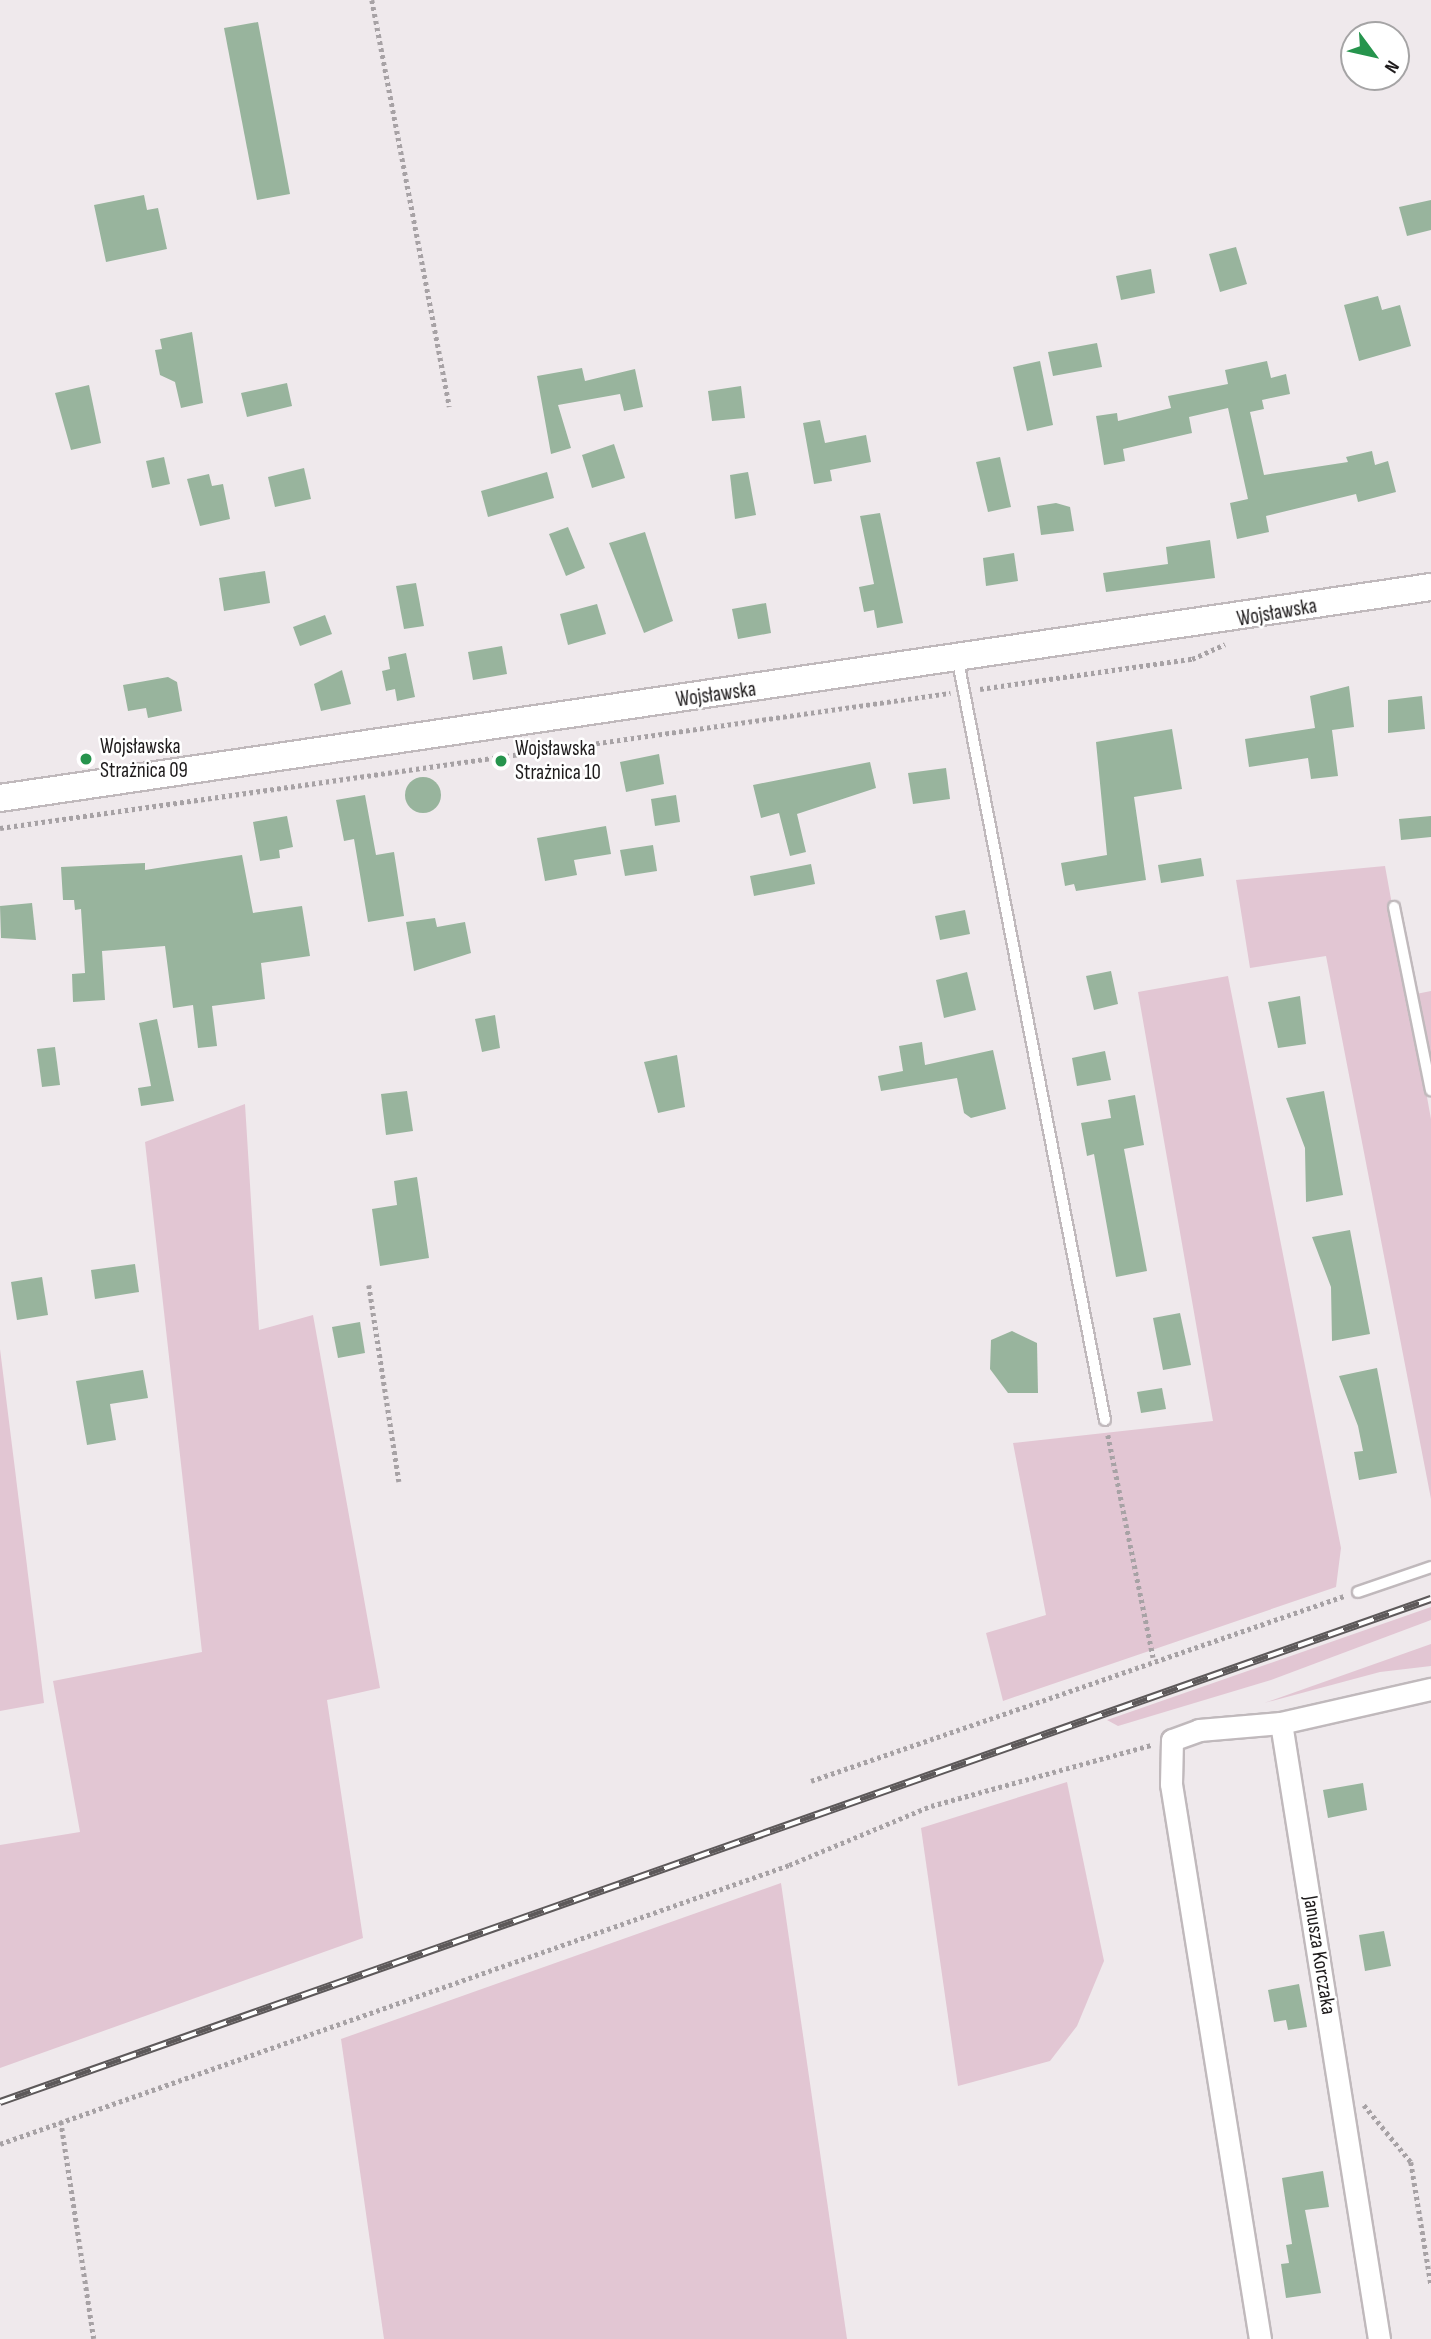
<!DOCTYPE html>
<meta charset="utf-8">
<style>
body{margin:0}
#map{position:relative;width:1431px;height:2339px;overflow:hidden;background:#efe9ec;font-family:"Sofia Sans Condensed",sans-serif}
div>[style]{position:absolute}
.green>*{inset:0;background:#e2c6d3}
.building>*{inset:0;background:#98b49d}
.round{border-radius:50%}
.path>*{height:4.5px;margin-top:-2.25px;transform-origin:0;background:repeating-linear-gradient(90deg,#a7a2a5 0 3.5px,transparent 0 7px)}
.roads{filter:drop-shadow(2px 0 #c0b9bc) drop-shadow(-2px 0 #c0b9bc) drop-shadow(0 2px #c0b9bc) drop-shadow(0 -2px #c0b9bc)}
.service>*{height:10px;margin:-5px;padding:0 5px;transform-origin:5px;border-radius:5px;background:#fff}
.minor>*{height:21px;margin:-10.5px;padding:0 10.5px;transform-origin:10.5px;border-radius:10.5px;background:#fff}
.tertiary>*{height:26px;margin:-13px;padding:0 13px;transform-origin:13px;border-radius:13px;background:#fff}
.rail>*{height:8px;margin-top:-4px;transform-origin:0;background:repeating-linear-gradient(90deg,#fff 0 16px,#5d595a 0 32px);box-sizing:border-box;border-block:2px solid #5d595a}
.dots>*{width:19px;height:19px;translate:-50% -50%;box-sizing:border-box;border:4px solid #fff;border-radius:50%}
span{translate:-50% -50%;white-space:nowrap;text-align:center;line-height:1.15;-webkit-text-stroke:5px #fff;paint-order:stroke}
.street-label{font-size:21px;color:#1f1c1d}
.poi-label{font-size:21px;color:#1f1c1d}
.left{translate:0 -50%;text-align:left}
.north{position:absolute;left:1340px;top:21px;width:70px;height:70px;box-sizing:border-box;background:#fff;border:2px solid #a5a4a5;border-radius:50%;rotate:123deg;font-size:19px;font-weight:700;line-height:28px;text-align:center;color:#1f1c1d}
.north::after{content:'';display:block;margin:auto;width:24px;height:32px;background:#26944d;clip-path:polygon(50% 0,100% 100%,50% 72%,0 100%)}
</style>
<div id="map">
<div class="green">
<i style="clip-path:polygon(1385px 866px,1431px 1119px,1431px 1499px,1326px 956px,1250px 968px,1236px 880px)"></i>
<i style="clip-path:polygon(1228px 976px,1341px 1548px,1336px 1587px,1003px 1701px,986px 1633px,1046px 1615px,1013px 1443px,1213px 1421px,1138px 992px)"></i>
<i style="clip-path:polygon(1431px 991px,1431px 1068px,1416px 994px)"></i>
<i style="clip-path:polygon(245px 1104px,259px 1330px,313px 1315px,380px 1688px,327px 1700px,363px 1938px,0 2068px,0 1845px,80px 1832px,53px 1681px,202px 1652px,145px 1142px)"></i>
<i style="clip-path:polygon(0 1349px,44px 1703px,0 1711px)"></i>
<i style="clip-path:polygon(1431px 1607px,1431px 1620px,1271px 1680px,1118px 1726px,1107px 1720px)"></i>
<i style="clip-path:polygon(1431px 1644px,1431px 1666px,1380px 1672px,1264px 1703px)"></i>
<i style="clip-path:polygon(1067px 1782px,1104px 1961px,1077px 2026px,1050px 2061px,958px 2086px,921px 1828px)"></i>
<i style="clip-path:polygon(781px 1883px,847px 2339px,384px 2339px,341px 2039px)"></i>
</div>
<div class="building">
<i style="clip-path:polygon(258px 22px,290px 194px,257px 200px,224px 28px)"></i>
<i style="clip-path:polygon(144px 195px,147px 210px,158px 208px,167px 249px,106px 262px,94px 205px)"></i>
<i style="clip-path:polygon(1431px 200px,1431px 230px,1407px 236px,1399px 207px)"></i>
<i style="clip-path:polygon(1236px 247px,1247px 284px,1220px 292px,1209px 254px)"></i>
<i style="clip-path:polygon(1151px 269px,1155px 293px,1121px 300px,1116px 276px)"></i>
<i style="clip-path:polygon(1378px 296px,1382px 310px,1400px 305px,1411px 346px,1359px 361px,1344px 305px)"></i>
<i style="clip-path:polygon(192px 332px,203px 403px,181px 408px,175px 382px,160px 375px,155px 350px,162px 349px,160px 339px)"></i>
<i style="clip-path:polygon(1097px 343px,1102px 367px,1053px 376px,1048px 352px)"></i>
<i style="clip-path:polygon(1040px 361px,1053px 425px,1027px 431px,1013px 367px)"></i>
<i style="clip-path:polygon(1267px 361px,1271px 378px,1286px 374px,1290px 394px,1262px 400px,1264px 409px,1250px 412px,1264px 475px,1348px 462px,1346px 457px,1372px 451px,1375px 465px,1388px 461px,1396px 492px,1358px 502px,1356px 494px,1266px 516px,1269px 532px,1237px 539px,1230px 503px,1248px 499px,1228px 408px,1189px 417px,1192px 433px,1123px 449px,1125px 461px,1104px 465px,1096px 416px,1117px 413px,1118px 421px,1171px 408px,1168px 396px,1228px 384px,1225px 370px)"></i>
<i style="clip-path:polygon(582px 368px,585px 381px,635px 369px,643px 407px,624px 411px,620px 394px,558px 405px,571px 448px,551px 454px,537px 376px)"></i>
<i style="clip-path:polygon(287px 383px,292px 406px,247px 417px,241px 393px)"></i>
<i style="clip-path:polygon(89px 385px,101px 443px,71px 450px,55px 393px)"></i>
<i style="clip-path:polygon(741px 386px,745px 418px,712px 421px,708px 391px)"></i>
<i style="clip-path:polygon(820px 420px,825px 443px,866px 435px,871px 462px,830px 470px,832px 481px,814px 484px,803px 423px)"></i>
<i style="clip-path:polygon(614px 444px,625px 478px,592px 488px,582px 455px)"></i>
<i style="clip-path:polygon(164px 457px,170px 484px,152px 488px,146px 461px)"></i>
<i style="clip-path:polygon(1000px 457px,1011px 507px,988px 512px,976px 462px)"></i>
<i style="clip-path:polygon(304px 468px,311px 499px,275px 507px,268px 477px)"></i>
<i style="clip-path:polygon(547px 472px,554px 498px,488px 517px,481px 491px)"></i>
<i style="clip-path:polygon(748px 472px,756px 515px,735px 519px,730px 475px)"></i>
<i style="clip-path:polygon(209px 474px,212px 486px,223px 484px,230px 519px,200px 526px,187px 479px)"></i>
<i style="clip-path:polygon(1056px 503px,1070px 507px,1074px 531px,1041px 535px,1037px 506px)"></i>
<i style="clip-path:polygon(880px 513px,903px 623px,877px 628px,874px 610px,864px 612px,859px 587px,874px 584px,860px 516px)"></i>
<i style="clip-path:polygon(568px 527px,585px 568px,566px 576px,549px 534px)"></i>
<i style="clip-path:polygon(645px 532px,673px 621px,644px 633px,609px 543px)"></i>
<i style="clip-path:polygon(1210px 540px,1215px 578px,1106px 592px,1103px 573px,1168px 564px,1166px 547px)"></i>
<i style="clip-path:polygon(1014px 553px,1018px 581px,986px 586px,983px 558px)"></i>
<i style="clip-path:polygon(265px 571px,270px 603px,224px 611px,219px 578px)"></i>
<i style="clip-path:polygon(416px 583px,424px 626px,404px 629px,396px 586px)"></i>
<i style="clip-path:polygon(766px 603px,771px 633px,738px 639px,732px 609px)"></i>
<i style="clip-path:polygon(597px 604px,606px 634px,568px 645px,560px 614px)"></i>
<i style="clip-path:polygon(325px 615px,332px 634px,300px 646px,293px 627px)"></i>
<i style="clip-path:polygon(502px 646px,507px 674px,473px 680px,468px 652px)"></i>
<i style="clip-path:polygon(406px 653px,415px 697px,397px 701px,395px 689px,386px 691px,382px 671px,390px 669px,388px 657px)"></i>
<i style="clip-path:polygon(342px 670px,351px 704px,321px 711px,314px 684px)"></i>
<i style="clip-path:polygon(168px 677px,177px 682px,182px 711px,148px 718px,146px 708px,128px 711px,123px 685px)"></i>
<i style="clip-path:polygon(1349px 686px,1354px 727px,1332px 730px,1338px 776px,1311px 779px,1308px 758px,1249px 767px,1245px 739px,1315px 728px,1310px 696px)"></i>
<i style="clip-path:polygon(1422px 696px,1425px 729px,1388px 733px,1388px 700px)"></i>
<i style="clip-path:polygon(1172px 729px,1182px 789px,1134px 797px,1146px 880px,1076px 891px,1074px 884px,1065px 886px,1061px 863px,1107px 855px,1096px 742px)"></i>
<i style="clip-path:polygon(659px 754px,664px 784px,626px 792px,620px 762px)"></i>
<i style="clip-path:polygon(870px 762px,876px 788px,797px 814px,806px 852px,790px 856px,779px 813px,761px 818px,753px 785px)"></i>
<i style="clip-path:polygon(946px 768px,950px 799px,913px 804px,908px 773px)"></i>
<i class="round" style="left:405px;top:777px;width:36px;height:36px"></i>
<i style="clip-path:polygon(365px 795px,376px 855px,394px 852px,404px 916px,368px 922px,354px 839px,344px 841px,336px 800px)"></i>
<i style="clip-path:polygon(676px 795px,680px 822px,655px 826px,651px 799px)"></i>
<i style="clip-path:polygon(287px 816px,293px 847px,279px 850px,280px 858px,260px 861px,253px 822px)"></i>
<i style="clip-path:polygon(1431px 816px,1431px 837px,1401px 840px,1399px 819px)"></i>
<i style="clip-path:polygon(606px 826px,611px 854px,574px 860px,577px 875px,545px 881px,537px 838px)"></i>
<i style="clip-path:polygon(653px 845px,657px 871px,625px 876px,620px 850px)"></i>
<i style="clip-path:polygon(242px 855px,253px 913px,302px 906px,310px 956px,261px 963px,265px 999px,212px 1006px,217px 1046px,198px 1048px,193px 1005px,173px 1008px,165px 946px,102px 951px,105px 1000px,73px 1002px,72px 974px,85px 973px,81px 909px,75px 910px,74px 900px,63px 900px,61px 867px,145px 863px,145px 870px)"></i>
<i style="clip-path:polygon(1201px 858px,1204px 876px,1161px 883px,1158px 865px)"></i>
<i style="clip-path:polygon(811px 864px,815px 884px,754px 896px,750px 876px)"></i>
<i style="clip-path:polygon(32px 903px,36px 940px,1px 938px,0 906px)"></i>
<i style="clip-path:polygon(965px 910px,970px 934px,940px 940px,935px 916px)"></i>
<i style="clip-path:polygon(435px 918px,437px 927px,465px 922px,471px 953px,414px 971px,406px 922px)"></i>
<i style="clip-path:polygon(1111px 971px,1118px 1004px,1094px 1010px,1086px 976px)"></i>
<i style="clip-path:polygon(967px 972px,976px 1010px,944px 1018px,936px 980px)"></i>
<i style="clip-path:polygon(1300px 996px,1306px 1044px,1278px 1048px,1268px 1002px)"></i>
<i style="clip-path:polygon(495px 1015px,500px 1048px,482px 1052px,475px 1019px)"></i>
<i style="clip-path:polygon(157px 1019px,174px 1101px,141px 1106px,138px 1088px,151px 1086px,139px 1023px)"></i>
<i style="clip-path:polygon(922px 1042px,925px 1065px,993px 1050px,1006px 1109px,971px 1118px,964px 1113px,957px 1078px,881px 1091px,878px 1076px,903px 1071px,899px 1046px)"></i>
<i style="clip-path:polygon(55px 1047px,60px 1085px,42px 1087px,37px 1049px)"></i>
<i style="clip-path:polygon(1105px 1051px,1111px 1080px,1077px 1086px,1072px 1058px)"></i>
<i style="clip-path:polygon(677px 1055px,685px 1107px,658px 1113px,644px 1062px)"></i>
<i style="clip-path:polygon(407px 1091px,413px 1131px,386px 1135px,381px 1094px)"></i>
<i style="clip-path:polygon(1324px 1091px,1343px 1195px,1306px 1202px,1305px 1148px,1286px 1098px)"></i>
<i style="clip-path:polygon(1135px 1095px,1144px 1145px,1124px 1149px,1147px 1271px,1116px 1277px,1094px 1154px,1087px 1156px,1081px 1123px,1111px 1118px,1108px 1100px)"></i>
<i style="clip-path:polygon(417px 1177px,429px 1258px,380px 1266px,372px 1209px,397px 1205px,394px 1181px)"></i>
<i style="clip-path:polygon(1350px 1230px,1370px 1334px,1332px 1341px,1331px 1287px,1312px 1237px)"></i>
<i style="clip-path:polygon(135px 1264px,139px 1292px,95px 1299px,91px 1270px)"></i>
<i style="clip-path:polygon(42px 1277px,48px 1315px,17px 1320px,11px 1282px)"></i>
<i style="clip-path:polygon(1180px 1313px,1191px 1365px,1163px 1370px,1153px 1318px)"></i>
<i style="clip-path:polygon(360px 1322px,365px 1353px,338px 1358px,332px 1327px)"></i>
<i style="clip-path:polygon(1012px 1331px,1037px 1343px,1038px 1393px,1008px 1393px,990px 1369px,991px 1340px)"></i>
<i style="clip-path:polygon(1377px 1368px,1397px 1473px,1359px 1480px,1354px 1452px,1363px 1451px,1358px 1426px,1339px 1376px)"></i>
<i style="clip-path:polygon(143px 1370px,148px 1398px,110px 1404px,116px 1440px,87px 1445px,76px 1381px)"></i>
<i style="clip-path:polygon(1162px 1388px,1166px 1409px,1141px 1413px,1137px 1392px)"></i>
<i style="clip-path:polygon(1363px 1783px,1367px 1810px,1328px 1818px,1323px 1790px)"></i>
<i style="clip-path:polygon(1384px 1931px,1391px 1966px,1365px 1971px,1359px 1935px)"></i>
<i style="clip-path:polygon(1299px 1984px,1307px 2027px,1288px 2030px,1286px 2020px,1274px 2022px,1268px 1990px)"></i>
<i style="clip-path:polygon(1323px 2171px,1329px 2207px,1305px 2210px,1321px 2293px,1286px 2298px,1281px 2264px,1289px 2263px,1286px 2245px,1292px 2244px,1282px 2178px)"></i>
</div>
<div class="path">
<i style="left:372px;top:0;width:414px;rotate:79.2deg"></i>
<i style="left:980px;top:689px;width:214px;rotate:-8.1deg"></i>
<i style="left:1192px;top:659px;width:36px;rotate:-24deg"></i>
<i style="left:0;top:828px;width:960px;rotate:-8.09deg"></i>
<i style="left:369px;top:1285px;width:199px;rotate:81.3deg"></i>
<i style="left:1108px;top:1435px;width:227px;rotate:78.5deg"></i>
<i style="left:811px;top:1781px;width:564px;rotate:-19.14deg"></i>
<i style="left:1364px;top:2105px;width:74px;rotate:50.5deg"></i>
<i style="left:1411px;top:2162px;width:124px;rotate:80.7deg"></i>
<i style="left:61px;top:2121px;width:220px;rotate:81.4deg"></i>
<i style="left:0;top:2144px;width:837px;rotate:-19.47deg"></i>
<i style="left:789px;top:1865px;width:154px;rotate:-22.6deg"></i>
<i style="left:931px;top:1806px;width:228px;rotate:-15.5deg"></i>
</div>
<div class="roads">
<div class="service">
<i style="left:958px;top:661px;width:773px;rotate:79.04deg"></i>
<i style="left:1394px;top:907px;width:187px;rotate:78.6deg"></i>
<i style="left:1358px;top:1592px;width:77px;rotate:-18.9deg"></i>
</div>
<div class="minor">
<i style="left:1281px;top:1723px;width:624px;rotate:80.96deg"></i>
<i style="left:1260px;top:2339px;width:562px;rotate:-99.11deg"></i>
<i style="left:1171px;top:1784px;width:44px;rotate:-88.7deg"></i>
<i style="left:1172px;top:1740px;width:29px;rotate:-20deg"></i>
<i style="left:1199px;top:1730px;width:82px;rotate:-4.9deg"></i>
<i style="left:1281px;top:1723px;width:154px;rotate:-12.8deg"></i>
</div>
<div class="tertiary">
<i style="left:0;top:798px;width:1446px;rotate:-8.39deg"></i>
</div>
</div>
<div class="rail">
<i style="left:0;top:2102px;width:1517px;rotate:-19.37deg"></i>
</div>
<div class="dots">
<i style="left:86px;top:759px;background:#26944d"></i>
<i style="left:501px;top:761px;background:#26944d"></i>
</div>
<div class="street-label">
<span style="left:1277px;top:613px;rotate:-10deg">Wojsławska</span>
<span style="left:716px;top:695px;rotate:-8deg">Wojsławska</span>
<span style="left:1319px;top:1955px;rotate:81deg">Janusza Korczaka</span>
</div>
<div class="poi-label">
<span class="left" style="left:100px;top:759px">Wojsławska<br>Strażnica 09</span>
<span class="left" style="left:515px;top:761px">Wojsławska<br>Strażnica 10</span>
</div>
<div class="north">N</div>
</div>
